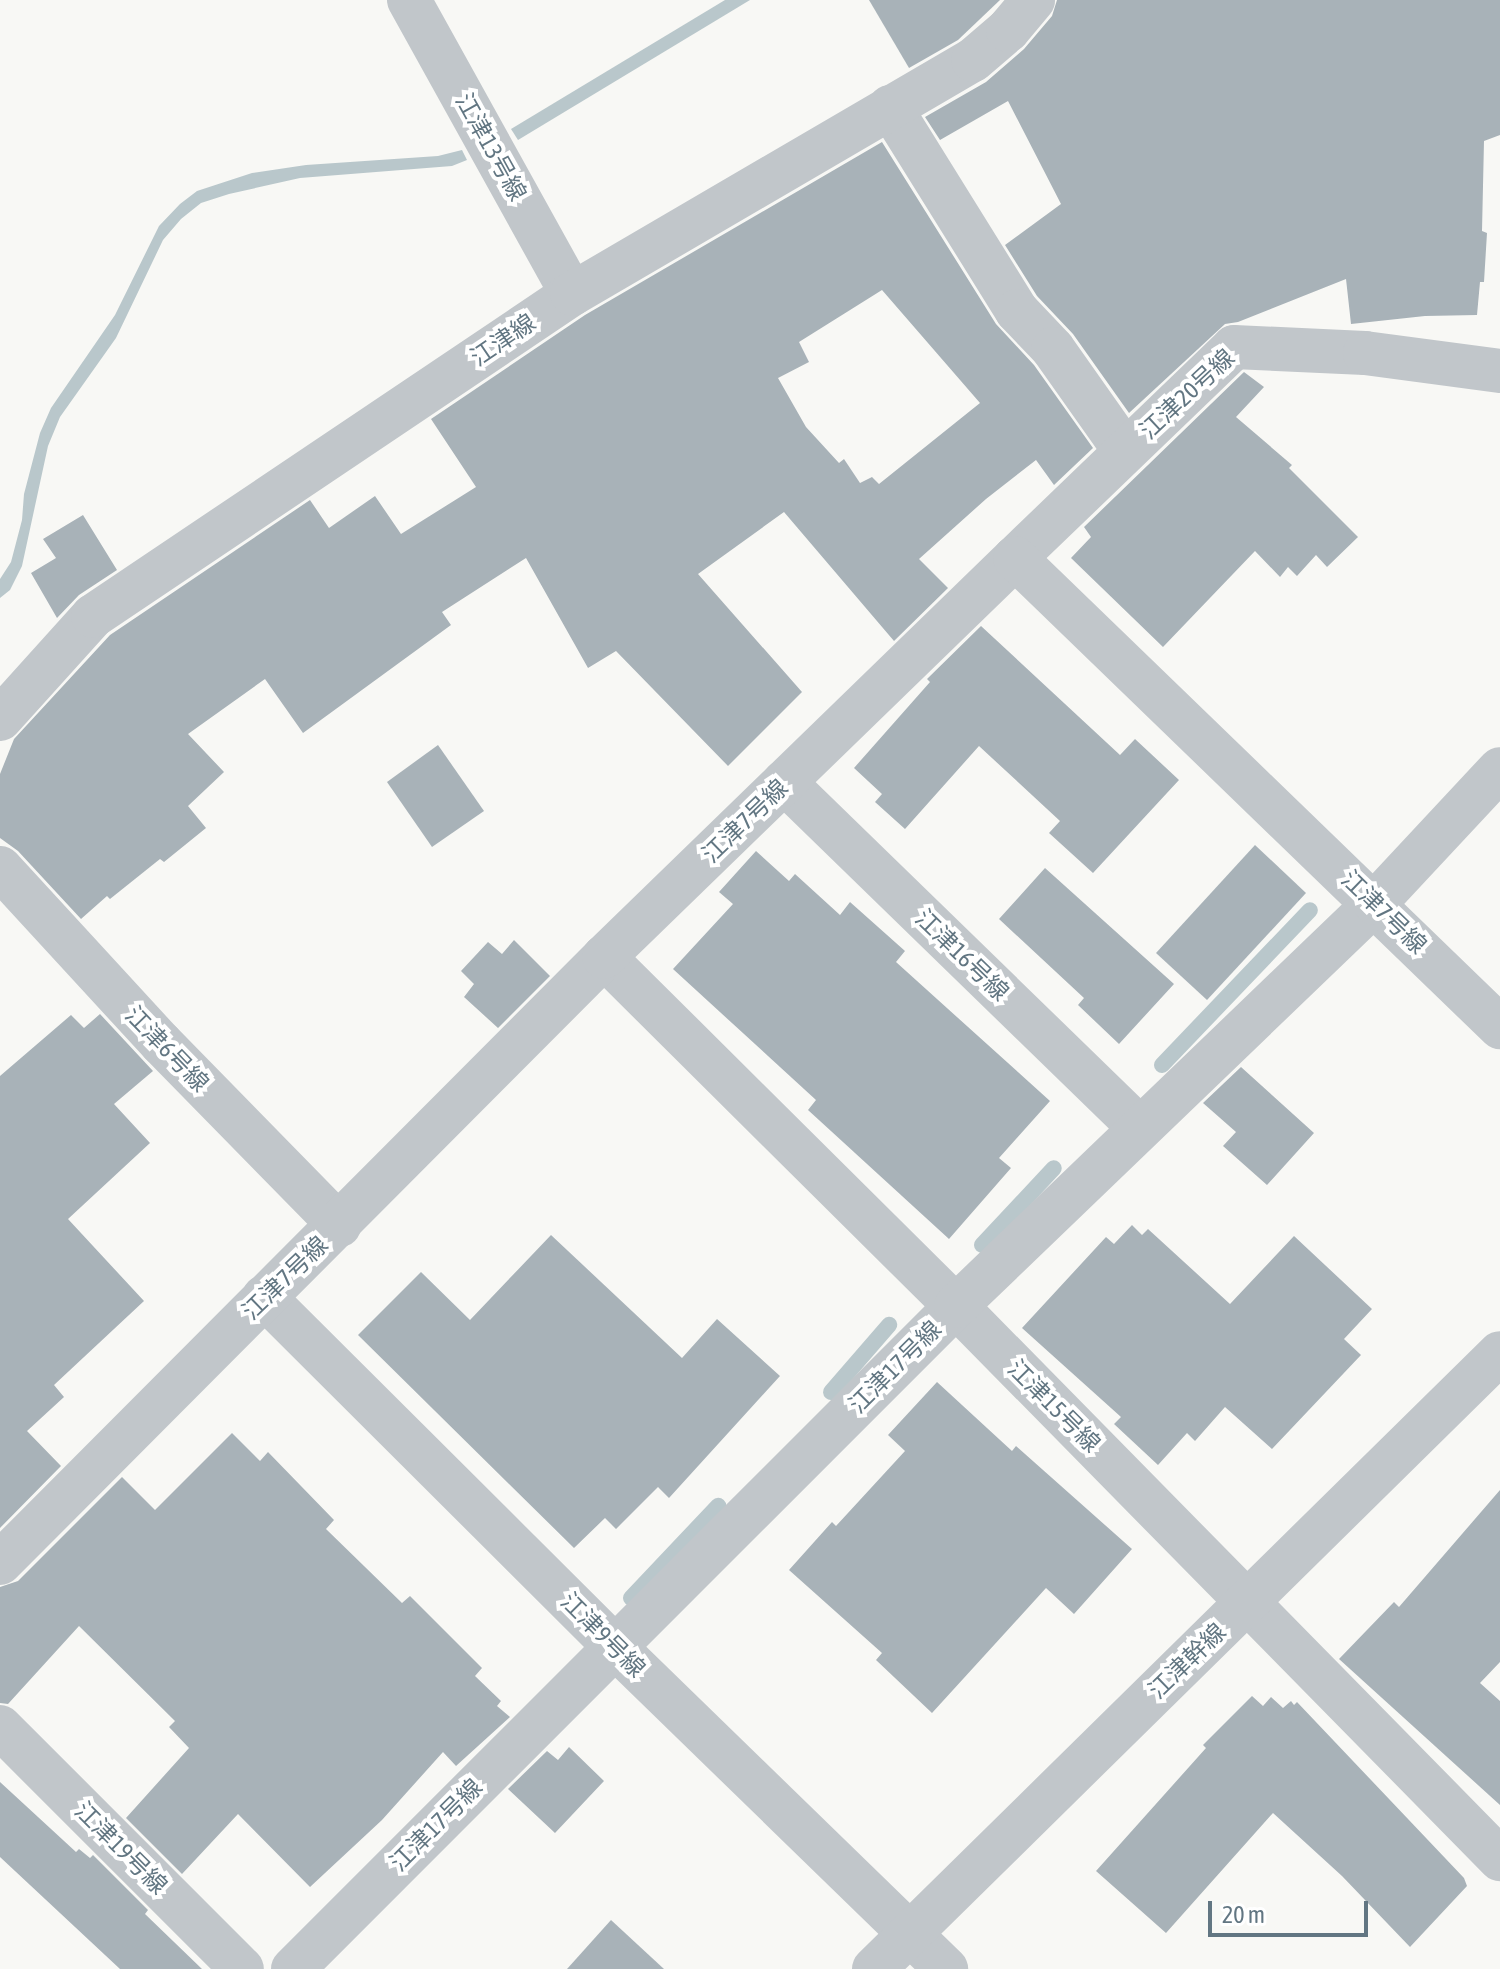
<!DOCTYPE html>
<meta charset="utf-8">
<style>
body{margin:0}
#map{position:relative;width:1500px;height:1969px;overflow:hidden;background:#f8f8f5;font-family:"Asap Condensed","Noto Sans JP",sans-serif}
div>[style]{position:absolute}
.water>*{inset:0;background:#b9c7cb}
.stream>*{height:16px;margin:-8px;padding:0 8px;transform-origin:8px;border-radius:8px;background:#b9c7cb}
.building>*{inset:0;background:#a8b2b8}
.minor>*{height:44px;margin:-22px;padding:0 22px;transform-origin:22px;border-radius:22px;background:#c1c6ca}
span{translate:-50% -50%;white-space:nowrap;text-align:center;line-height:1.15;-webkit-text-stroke:8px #fff;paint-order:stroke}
.street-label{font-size:24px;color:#627682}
.scale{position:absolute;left:1208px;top:1901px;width:160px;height:36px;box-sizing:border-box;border:4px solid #627682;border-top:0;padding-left:10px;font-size:24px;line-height:28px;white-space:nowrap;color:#627682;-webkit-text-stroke:6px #fff;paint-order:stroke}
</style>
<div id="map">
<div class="water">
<i style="clip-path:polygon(725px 0,750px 0,518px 140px,511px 129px)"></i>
<i style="clip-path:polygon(462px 150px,467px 160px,452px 166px,300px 178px,229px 194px,201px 203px,181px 219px,163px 240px,116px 338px,60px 417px,48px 446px,22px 566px,10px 590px,0 598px,0 579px,11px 562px,22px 520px,24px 494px,40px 433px,51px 408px,115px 315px,159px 226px,180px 204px,197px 191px,252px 173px,306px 165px,438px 156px)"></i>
</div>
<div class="stream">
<i style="left:1162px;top:1065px;width:214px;rotate:-46.3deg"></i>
<i style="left:982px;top:1245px;width:105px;rotate:-46.9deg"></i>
<i style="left:831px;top:1392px;width:89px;rotate:-49.1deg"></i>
<i style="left:631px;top:1598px;width:127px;rotate:-46.6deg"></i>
</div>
<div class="building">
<i style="clip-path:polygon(869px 0,1000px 0,958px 40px,909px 68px)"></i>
<i style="clip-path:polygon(1057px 0,1500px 0,1500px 135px,1484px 141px,1482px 231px,1487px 233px,1484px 282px,1480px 282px,1477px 315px,1425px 316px,1351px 324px,1346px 279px,1238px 322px,1225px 324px,1129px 413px,1073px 334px,1037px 296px,1005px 245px,1061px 204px,1008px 101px,940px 140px,925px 117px,986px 82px,1024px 49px,1052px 16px)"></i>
<i style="clip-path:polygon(evenodd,882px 142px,996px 324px,1034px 365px,1093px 448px,1054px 485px,1036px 460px,986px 499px,919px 559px,948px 588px,894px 641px,784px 512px,698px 574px,802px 692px,728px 766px,616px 651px,588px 668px,526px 558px,442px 612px,451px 625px,303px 733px,265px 679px,188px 734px,224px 772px,188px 806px,206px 828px,164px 862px,160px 859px,110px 899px,107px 896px,81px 919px,18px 851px,0 838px,0 774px,14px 739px,110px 635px,310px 500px,329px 528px,375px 496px,401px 534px,476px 487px,431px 419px,585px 315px,882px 142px,882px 290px,980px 403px,879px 484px,872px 477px,860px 483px,844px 459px,839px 463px,806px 427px,778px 378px,809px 362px,799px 342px,882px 290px)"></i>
<i style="clip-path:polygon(1244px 372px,1264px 387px,1236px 417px,1292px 465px,1289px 468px,1358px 537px,1327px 567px,1316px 555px,1297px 576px,1288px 567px,1280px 577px,1255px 551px,1163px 647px,1071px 558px,1091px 537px,1084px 527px)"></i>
<i style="clip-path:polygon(83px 515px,117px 570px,79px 595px,57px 618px,31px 573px,56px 558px,43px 539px)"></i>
<i style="clip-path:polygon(981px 626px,1120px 755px,1135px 739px,1179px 780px,1093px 873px,1049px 833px,1060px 821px,979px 746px,905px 829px,875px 802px,882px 794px,854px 768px,930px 682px,927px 679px)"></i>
<i style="clip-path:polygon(438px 745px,484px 811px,432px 847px,387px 782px)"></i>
<i style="clip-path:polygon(1255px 845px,1306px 893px,1207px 1000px,1156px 953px)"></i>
<i style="clip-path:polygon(756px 851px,789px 881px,795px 874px,840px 915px,850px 902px,905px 951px,896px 962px,1050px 1101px,999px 1158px,1011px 1168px,949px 1239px,808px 1110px,816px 1100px,673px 969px,733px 904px,719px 892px)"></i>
<i style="clip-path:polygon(1045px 868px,1174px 984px,1119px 1044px,1078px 1005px,1084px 998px,999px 919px)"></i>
<i style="clip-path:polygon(514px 940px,550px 976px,498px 1028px,464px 997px,474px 984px,461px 971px,488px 942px,502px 954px)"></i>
<i style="clip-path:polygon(100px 1014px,153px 1071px,114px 1104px,150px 1143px,68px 1219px,144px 1301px,54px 1385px,64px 1397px,27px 1431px,61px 1466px,0 1528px,0 1076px,71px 1015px,84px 1028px)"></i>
<i style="clip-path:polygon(1241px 1067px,1314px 1133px,1267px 1185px,1223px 1146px,1236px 1132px,1203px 1103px)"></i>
<i style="clip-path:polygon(1132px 1225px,1142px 1235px,1148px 1229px,1230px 1304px,1294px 1236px,1372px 1309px,1344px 1339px,1361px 1355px,1272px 1449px,1225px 1407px,1195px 1441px,1187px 1433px,1158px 1465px,1114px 1424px,1121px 1417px,1022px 1328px,1106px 1237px,1114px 1244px)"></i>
<i style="clip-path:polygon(551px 1235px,682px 1358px,717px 1319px,780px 1376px,669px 1498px,658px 1487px,616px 1529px,605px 1518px,574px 1548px,358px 1335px,421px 1272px,470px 1320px)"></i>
<i style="clip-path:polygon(937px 1382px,1012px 1451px,1016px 1446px,1132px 1549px,1074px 1614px,1046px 1588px,932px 1713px,876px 1660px,882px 1653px,789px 1570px,832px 1522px,836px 1526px,905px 1451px,888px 1435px)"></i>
<i style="clip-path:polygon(232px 1433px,260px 1461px,268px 1452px,334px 1520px,326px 1529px,402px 1603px,410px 1596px,482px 1668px,475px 1676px,501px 1701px,497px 1706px,510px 1717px,456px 1766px,443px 1752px,382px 1820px,310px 1887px,238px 1814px,182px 1874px,126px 1818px,189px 1748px,169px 1727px,175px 1721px,79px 1626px,8px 1704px,0 1703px,0 1587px,18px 1581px,122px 1477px,155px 1510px)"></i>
<i style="clip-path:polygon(1500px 1490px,1500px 1662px,1480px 1683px,1500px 1701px,1500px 1805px,1339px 1659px,1394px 1602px,1399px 1607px)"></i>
<i style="clip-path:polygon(1252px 1696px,1263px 1706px,1271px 1697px,1283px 1708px,1291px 1701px,1294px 1705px,1297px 1702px,1464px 1878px,1467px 1886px,1410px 1947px,1342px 1876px,1273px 1813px,1166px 1933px,1096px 1871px,1206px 1748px,1203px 1745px)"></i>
<i style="clip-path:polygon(569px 1747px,604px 1781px,555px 1833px,508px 1789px,547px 1751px,558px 1760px)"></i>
<i style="clip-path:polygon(0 1782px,76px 1852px,79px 1849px,90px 1858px,93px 1855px,148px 1910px,145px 1914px,202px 1969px,120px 1969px,0 1857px)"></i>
<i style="clip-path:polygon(611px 1920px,664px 1969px,567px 1969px)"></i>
</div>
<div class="minor">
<i style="left:409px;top:0;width:336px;rotate:61deg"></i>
<i style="left:890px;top:107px;width:240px;rotate:58.1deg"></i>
<i style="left:1017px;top:311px;width:52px;rotate:46.5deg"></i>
<i style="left:1053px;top:349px;width:125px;rotate:54.8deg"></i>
<i style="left:1015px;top:558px;width:304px;rotate:-43.9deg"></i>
<i style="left:1234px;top:347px;width:131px;rotate:2.6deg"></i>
<i style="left:1365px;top:353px;width:136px;rotate:7.6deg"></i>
<i style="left:0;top:719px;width:139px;rotate:-47.9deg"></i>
<i style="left:93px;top:616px;width:577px;rotate:-33.91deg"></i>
<i style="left:572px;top:294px;width:464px;rotate:-30.3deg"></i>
<i style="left:973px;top:60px;width:46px;rotate:-40.6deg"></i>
<i style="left:1008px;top:30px;width:39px;rotate:-50deg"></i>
<i style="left:784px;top:782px;width:496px;rotate:44.2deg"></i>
<i style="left:0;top:868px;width:238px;rotate:47.4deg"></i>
<i style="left:161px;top:1043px;width:255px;rotate:45.6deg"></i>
<i style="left:604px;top:957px;width:496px;rotate:44.8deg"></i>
<i style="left:956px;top:1306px;width:776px;rotate:45.47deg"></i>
<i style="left:264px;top:1297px;width:496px;rotate:44.9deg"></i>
<i style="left:615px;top:1647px;width:462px;rotate:44.2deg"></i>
<i style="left:0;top:1563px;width:856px;rotate:-45.09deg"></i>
<i style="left:604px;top:957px;width:573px;rotate:-44.15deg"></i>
<i style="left:1015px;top:558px;width:675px;rotate:44.04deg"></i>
<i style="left:0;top:1727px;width:342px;rotate:45deg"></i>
<i style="left:293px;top:1969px;width:938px;rotate:-45deg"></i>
<i style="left:956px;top:1306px;width:581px;rotate:-43.88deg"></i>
<i style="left:1375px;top:903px;width:183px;rotate:-47deg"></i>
<i style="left:874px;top:1969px;width:878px;rotate:-44.54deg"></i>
</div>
<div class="street-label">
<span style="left:491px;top:147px;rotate:61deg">江津13号線</span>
<span style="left:503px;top:340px;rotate:-34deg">江津線</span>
<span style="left:1187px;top:394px;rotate:-43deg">江津20号線</span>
<span style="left:745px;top:821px;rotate:-44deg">江津7号線</span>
<span style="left:1384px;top:912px;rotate:44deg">江津7号線</span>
<span style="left:962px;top:955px;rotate:44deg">江津16号線</span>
<span style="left:167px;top:1049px;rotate:46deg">江津6号線</span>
<span style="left:285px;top:1278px;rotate:-44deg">江津7号線</span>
<span style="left:895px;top:1367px;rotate:-45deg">江津17号線</span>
<span style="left:1054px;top:1406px;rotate:45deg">江津15号線</span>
<span style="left:603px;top:1635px;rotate:45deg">江津9号線</span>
<span style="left:1187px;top:1661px;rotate:-44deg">江津幹線</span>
<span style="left:436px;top:1825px;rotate:-45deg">江津17号線</span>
<span style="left:121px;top:1848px;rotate:45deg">江津19号線</span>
</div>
<div class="scale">20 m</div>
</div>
